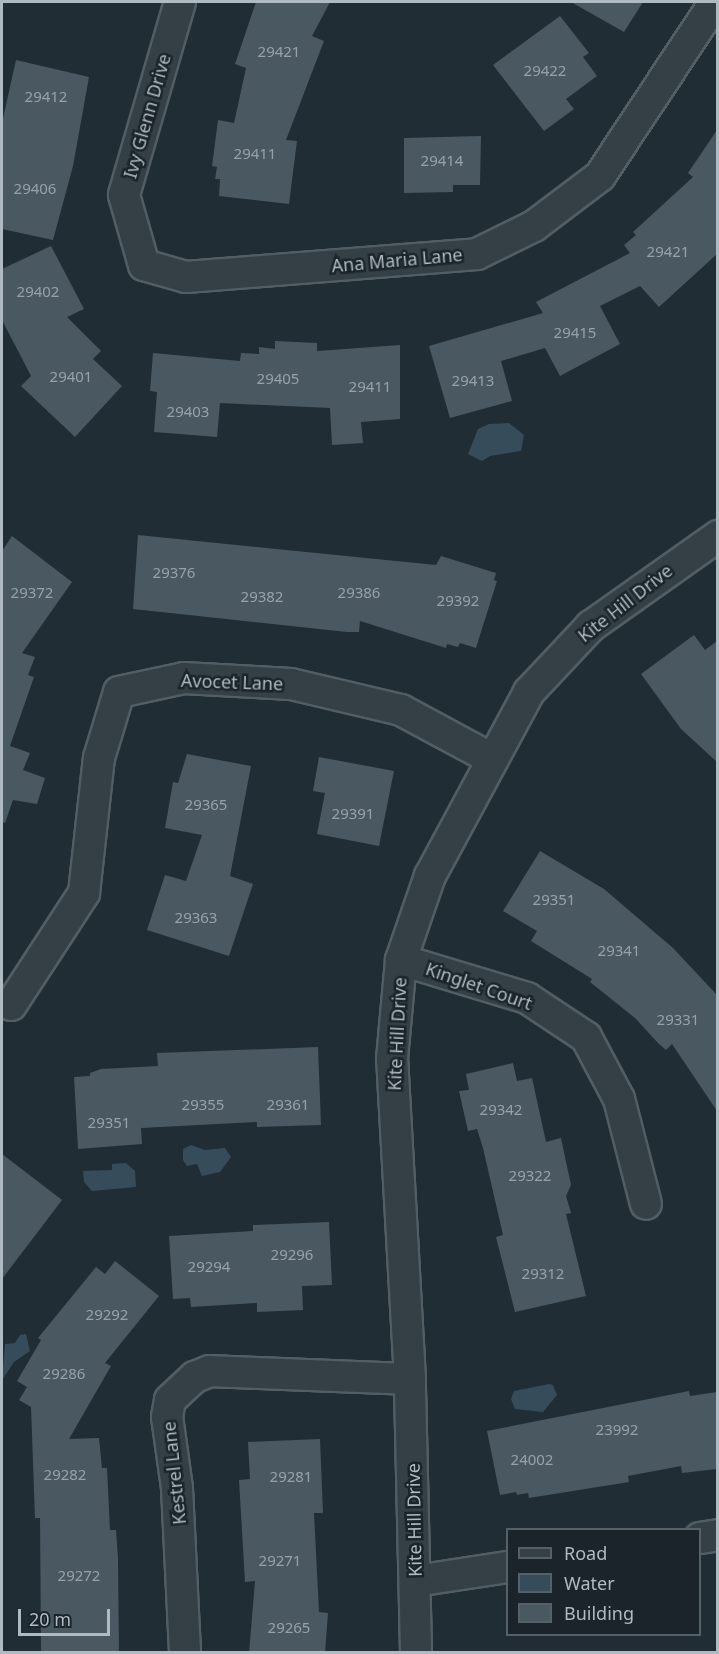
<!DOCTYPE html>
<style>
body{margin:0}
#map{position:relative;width:719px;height:1654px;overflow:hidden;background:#212d35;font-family:"Noto Sans",sans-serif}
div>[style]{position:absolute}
.water>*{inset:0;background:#364c5b}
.building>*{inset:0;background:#4a5861}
.roads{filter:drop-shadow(2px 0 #525d64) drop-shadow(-2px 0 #525d64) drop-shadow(0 2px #525d64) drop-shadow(0 -2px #525d64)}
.minor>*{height:30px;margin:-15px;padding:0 15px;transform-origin:15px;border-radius:15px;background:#343f46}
span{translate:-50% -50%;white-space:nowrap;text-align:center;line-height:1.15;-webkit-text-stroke:5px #1a242a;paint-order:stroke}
.number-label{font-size:15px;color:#96a2aa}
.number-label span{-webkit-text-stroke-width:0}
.street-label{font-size:18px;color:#afbac3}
.frame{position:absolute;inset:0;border:3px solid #afbac3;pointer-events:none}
.legend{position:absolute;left:506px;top:1528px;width:195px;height:108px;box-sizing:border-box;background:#1a242a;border:2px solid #566067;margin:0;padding:8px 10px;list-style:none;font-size:18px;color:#afbac3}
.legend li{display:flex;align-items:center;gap:12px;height:30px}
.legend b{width:30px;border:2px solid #566067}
.scale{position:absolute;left:18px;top:1609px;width:92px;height:27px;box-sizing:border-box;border:3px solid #afbac3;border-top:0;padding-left:8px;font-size:18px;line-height:21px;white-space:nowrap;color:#afbac3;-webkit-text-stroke:4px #1a242a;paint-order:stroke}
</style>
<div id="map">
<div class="water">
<i style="clip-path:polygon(509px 423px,524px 435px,521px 451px,490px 456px,482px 461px,468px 454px,478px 429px,489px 424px)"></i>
<i style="clip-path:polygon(191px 1145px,205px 1150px,225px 1148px,231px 1157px,220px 1172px,202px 1176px,197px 1164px,187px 1166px,183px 1160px,183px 1149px)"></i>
<i style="clip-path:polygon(126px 1163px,135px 1171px,136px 1187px,92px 1191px,84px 1182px,83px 1171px,112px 1170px,112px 1164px)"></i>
<i style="clip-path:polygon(26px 1334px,30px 1351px,14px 1362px,2px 1380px,5px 1344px,15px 1343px,20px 1335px)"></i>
<i style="clip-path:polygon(549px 1384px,553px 1385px,557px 1395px,543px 1412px,515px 1409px,511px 1399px,514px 1391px)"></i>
</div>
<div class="building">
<i style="clip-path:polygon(256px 2px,330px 2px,312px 36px,324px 41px,286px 140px,297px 141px,289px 204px,219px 196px,220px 179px,215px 179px,217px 167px,212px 166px,218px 120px,234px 123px,246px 68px,235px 64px)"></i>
<i style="clip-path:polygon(571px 2px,643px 2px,624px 32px)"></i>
<i style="clip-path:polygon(560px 16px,589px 53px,583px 57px,597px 76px,566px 99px,574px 109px,544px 131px,493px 65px)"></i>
<i style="clip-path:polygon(16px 60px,89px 77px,73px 166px,53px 240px,2px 229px,2px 123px)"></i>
<i style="clip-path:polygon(717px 130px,717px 254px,659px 307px,640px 286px,600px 306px,620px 344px,560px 376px,545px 348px,501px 361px,512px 401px,450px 418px,429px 346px,543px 313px,536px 302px,630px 253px,624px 245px,636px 235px,633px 232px,693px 177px,688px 173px)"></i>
<i style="clip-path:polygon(481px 136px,480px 185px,453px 185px,453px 192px,404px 193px,404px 138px)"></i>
<i style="clip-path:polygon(51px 246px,84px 309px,67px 317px,101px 351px,93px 359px,122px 386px,75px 437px,21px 386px,31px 376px,2px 320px,2px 269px)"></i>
<i style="clip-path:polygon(275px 341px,317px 343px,317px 351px,400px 345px,400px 419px,361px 422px,363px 443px,332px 445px,330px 408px,220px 403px,217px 437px,154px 432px,157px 392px,150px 391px,153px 353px,240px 361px,241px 353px,259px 354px,259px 347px,275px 349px)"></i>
<i style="clip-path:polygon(138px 535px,436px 565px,441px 556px,496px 573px,494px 580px,497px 581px,476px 648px,460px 643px,458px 647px,447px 644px,446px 648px,360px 621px,359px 632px,347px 632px,133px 609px)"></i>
<i style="clip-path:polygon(12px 536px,72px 582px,22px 653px,35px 657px,28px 675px,34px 677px,10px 746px,30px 753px,23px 770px,45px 778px,37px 804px,13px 800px,5px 823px,2px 822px,2px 551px)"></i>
<i style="clip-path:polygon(694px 635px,705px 650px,717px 641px,717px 762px,681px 729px,641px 674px)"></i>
<i style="clip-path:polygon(187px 754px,251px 766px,230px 876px,253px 884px,229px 956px,147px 930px,165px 875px,186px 881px,202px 835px,165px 828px,173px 782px,178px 783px)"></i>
<i style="clip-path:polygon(319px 757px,394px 771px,379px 846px,317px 834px,325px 793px,313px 791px)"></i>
<i style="clip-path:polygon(540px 851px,604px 889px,673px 948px,717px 995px,717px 1111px,672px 1044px,666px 1050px,658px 1043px,635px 1018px,590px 982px,592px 979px,531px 941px,537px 931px,503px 911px)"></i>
<i style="clip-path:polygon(318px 1047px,321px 1125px,257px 1127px,257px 1122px,141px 1128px,142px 1144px,78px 1149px,74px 1077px,90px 1076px,90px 1073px,101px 1069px,158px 1066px,157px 1053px)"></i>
<i style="clip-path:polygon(513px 1063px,517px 1081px,532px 1078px,546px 1142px,561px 1138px,571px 1185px,566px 1196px,571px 1213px,566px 1214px,586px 1296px,515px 1312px,496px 1237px,503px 1235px,483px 1148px,477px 1129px,468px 1131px,459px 1091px,469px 1090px,466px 1074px)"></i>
<i style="clip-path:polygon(2px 1154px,62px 1200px,2px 1279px)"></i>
<i style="clip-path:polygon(329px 1222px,332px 1285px,302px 1286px,303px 1310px,257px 1312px,257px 1303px,191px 1307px,190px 1298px,173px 1299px,169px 1236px,253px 1231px,253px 1225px)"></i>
<i style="clip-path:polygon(115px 1261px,159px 1296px,105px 1363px,111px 1366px,69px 1439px,99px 1438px,102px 1468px,107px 1468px,110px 1530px,116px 1530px,118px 1558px,119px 1653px,41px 1653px,40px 1518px,35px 1518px,31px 1407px,19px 1400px,27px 1387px,17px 1381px,41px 1340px,38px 1338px,96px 1267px,105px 1274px)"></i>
<i style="clip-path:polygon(689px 1391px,690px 1396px,717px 1392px,717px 1469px,682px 1473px,681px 1466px,628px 1476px,629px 1482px,529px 1498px,528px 1493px,517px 1495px,516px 1492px,500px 1495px,487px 1431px)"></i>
<i style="clip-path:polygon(320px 1439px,323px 1513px,314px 1513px,319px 1612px,328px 1613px,325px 1653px,249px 1653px,255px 1581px,245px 1582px,239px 1480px,250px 1479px,248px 1442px)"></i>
</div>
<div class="roads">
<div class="minor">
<i style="left:180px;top:2px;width:201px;rotate:106.2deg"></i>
<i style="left:124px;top:195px;width:73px;rotate:74.1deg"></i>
<i style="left:144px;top:265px;width:44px;rotate:15.9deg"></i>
<i style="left:186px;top:277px;width:292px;rotate:-4.5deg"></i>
<i style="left:477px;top:254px;width:64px;rotate:-26.2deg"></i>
<i style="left:534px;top:226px;width:83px;rotate:-37.1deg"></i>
<i style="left:600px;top:176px;width:209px;rotate:-56.5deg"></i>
<i style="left:401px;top:960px;width:132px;rotate:16.8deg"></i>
<i style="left:527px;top:998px;width:71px;rotate:33.5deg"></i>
<i style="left:586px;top:1037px;width:70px;rotate:62deg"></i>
<i style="left:619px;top:1099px;width:108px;rotate:75.6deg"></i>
<i style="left:11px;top:1005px;width:134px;rotate:-56.9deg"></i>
<i style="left:84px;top:893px;width:136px;rotate:-83.7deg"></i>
<i style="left:99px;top:758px;width:69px;rotate:-73.1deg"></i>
<i style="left:119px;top:692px;width:66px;rotate:-12.2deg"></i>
<i style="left:184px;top:678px;width:107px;rotate:3.2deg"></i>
<i style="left:291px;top:684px;width:113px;rotate:13.3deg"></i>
<i style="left:401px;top:710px;width:101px;rotate:28.3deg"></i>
<i style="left:700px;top:1538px;width:18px;rotate:-9deg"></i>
<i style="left:416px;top:1581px;width:93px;rotate:-8.7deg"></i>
<i style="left:185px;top:1652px;width:164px;rotate:-92.8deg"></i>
<i style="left:177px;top:1488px;width:72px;rotate:-98deg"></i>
<i style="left:167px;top:1417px;width:17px;rotate:-80deg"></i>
<i style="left:170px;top:1400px;width:34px;rotate:-43deg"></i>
<i style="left:195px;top:1377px;width:16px;rotate:-22deg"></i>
<i style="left:210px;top:1371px;width:200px;rotate:2.3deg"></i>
<i style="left:416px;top:1652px;width:273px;rotate:-91.3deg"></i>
<i style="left:410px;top:1379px;width:321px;rotate:-93.2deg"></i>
<i style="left:392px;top:1059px;width:99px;rotate:-84.8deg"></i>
<i style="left:401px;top:960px;width:89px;rotate:-71deg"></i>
<i style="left:430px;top:876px;width:209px;rotate:-61.7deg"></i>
<i style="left:529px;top:692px;width:91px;rotate:-46.8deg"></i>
<i style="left:591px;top:626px;width:156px;rotate:-35.3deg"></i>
</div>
</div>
<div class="number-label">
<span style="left:279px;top:52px">29421</span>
<span style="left:545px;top:71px">29422</span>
<span style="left:46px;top:97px">29412</span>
<span style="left:255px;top:154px">29411</span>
<span style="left:442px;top:161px">29414</span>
<span style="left:35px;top:189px">29406</span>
<span style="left:668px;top:252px">29421</span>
<span style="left:38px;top:292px">29402</span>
<span style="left:575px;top:333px">29415</span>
<span style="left:71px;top:377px">29401</span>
<span style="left:278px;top:379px">29405</span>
<span style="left:473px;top:381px">29413</span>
<span style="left:370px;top:387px">29411</span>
<span style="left:188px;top:412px">29403</span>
<span style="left:174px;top:573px">29376</span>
<span style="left:32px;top:593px">29372</span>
<span style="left:359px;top:593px">29386</span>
<span style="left:262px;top:597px">29382</span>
<span style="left:458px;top:601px">29392</span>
<span style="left:206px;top:805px">29365</span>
<span style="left:353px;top:814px">29391</span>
<span style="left:554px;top:900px">29351</span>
<span style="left:196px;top:918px">29363</span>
<span style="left:619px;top:951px">29341</span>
<span style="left:678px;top:1020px">29331</span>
<span style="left:203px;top:1105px">29355</span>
<span style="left:288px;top:1105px">29361</span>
<span style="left:501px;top:1110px">29342</span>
<span style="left:109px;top:1123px">29351</span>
<span style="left:530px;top:1176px">29322</span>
<span style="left:292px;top:1255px">29296</span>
<span style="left:209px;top:1267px">29294</span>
<span style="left:543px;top:1274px">29312</span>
<span style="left:107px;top:1315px">29292</span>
<span style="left:64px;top:1374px">29286</span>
<span style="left:617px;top:1430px">23992</span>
<span style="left:532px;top:1460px">24002</span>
<span style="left:65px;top:1475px">29282</span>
<span style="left:291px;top:1477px">29281</span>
<span style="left:280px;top:1561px">29271</span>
<span style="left:79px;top:1576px">29272</span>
<span style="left:289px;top:1628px">29265</span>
</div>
<div class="street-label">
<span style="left:147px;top:116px;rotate:-74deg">Ivy Glenn Drive</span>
<span style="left:397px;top:260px;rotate:-5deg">Ana Maria Lane</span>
<span style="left:625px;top:603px;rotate:-38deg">Kite Hill Drive</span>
<span style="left:232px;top:682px;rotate:2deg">Avocet Lane</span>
<span style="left:479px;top:986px;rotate:19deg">Kinglet Court</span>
<span style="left:397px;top:1034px;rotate:-87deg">Kite Hill Drive</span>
<span style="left:174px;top:1473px;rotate:-96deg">Kestrel Lane</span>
<span style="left:414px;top:1520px;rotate:-91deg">Kite Hill Drive</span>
</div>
<div class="frame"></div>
<ul class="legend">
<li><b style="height:8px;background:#343f46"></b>Road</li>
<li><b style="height:16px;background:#364c5b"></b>Water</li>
<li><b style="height:16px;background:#4a5861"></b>Building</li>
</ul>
<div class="scale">20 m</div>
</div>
